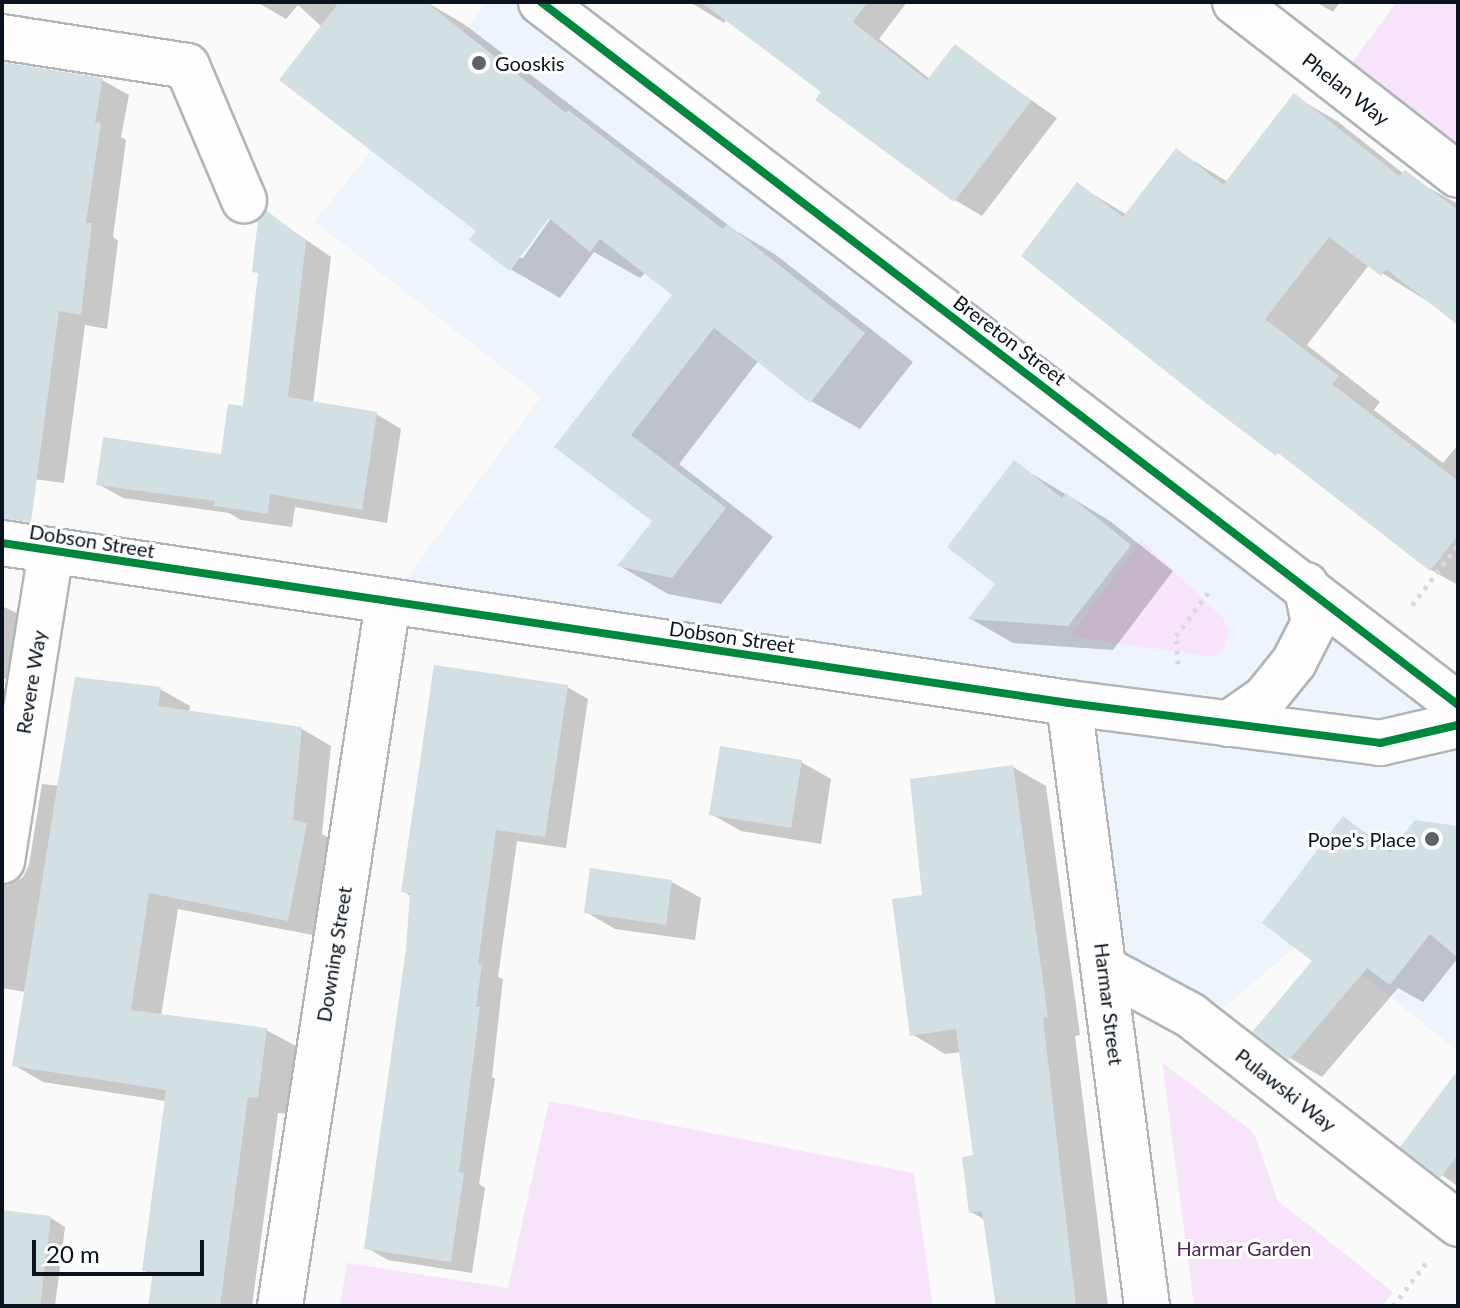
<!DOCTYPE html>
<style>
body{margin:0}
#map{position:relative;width:1460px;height:1308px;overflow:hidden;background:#fafafa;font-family:Lato,sans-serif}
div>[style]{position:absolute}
.built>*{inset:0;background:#eef4fc}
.green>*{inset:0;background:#f7e4fb}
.shadow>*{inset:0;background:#0003}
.building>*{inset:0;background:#d2dfe3}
.path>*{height:5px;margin-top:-2.5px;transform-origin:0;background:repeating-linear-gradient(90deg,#d9dadb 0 4px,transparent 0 10px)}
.roads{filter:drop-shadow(2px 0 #b0b5ba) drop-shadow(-2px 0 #b0b5ba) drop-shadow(0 2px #b0b5ba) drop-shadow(0 -2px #b0b5ba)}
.minor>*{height:44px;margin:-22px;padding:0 22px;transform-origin:22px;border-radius:22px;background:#fefefe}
.cycleway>*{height:8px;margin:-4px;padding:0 4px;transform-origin:4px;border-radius:4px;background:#00873e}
.dots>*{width:22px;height:22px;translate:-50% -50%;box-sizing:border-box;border:4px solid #fff;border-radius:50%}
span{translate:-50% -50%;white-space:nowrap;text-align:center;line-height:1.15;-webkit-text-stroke:6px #fff;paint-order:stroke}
.poi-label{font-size:20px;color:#0a121d}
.left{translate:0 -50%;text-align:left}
.right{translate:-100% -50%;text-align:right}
.street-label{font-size:20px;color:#0a121d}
.park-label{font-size:20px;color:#53265b}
.frame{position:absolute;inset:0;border:4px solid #0a121d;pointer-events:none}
.scale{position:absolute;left:32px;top:1240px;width:172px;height:36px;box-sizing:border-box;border:4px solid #0a121d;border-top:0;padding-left:10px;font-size:24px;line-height:28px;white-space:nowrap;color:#0a121d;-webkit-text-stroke:6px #fff;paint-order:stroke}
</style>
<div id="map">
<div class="built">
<i style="clip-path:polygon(487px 2px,541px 2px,1458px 705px,1458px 1051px,1311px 934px,1203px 1025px,1105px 969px,1069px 703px,388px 603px,541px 397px,315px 222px)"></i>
</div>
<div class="green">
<i style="clip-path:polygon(1397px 2px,1458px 2px,1458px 175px,1337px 82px)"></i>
<i style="clip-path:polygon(1141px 540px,1223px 618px,1229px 631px,1224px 648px,1212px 657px,1070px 636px)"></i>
<i style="clip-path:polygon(1162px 1062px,1254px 1133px,1278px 1201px,1393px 1292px,1382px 1306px,1194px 1306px)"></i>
<i style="clip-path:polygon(549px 1101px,914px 1173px,933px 1306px,340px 1306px,347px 1263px,508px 1288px)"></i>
</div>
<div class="shadow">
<i style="clip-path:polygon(evenodd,257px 2px,426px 2px,464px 24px,736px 231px,776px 255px,913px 362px,860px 429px,811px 401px,759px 360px,679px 464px,773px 537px,721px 604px,668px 594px,620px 566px,655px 520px,557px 447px,675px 294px,646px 272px,640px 278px,594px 252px,560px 298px,512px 270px,472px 240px,479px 230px,322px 27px,298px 5px,286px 19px,257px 2px,553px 209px,556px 211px,523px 258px,518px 258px,553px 209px)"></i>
<i style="clip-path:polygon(690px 2px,907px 2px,879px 39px,930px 79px,955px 47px,1057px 118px,982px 216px,955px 200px,824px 92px,727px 19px,724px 23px)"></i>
<i style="clip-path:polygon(1316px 2px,1340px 2px,1333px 12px)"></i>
<i style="clip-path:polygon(2px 62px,102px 80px,129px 95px,121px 137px,126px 140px,113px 237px,118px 241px,107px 329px,85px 325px,64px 483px,2px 475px)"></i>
<i style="clip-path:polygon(1294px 96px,1337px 121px,1404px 174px,1458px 204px,1458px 320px,1369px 265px,1307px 345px,1380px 402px,1374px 410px,1443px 463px,1458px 445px,1458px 585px,1431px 570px,1024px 255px,1078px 185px,1127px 215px,1177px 151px,1228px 182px)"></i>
<i style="clip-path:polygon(267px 213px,331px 257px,313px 404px,376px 414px,401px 429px,387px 523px,295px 507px,292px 527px,241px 520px,229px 513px,123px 498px,98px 484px,223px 457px,244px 408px,260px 274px,254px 271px)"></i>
<i style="clip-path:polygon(1014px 463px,1110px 521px,1173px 571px,1113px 650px,1013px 643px,971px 619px,998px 584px)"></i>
<i style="clip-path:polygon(2px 606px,40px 624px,31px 682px,2px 678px)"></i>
<i style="clip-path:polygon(567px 687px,588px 699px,566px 848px,517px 841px,498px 977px,503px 979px,492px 1077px,495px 1079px,479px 1184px,485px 1188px,472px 1273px,388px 1260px,367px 1248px,408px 949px,412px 897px,403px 891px)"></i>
<i style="clip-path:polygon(160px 689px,190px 706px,189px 712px,302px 729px,331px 746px,322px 834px,336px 842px,318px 936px,178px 909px,161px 1016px,266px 1030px,296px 1046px,287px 1114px,278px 1113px,252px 1306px,150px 1306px,155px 1276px,144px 1270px,166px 1101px,43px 1082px,14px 1065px,25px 992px,2px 988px,2px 783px,19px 793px,7px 886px,23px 877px,29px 865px,42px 784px,61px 786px)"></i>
<i style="clip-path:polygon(801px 762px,831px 779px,821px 844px,741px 831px,711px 814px)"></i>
<i style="clip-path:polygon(1013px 767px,1046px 786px,1080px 1035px,1075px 1036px,1108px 1306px,996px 1306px,985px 1220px,971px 1212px,975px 1157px,961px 1052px,945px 1054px,912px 1034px,924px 897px)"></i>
<i style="clip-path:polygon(1343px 819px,1394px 851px,1458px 828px,1458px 958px,1423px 1002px,1398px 988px,1322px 1077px,1290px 1058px,1315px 961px)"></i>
<i style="clip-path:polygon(592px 870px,672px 882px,701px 898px,695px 940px,615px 929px,586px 912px)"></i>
<i style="clip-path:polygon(1458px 1121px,1458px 1182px,1456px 1185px,1403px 1147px)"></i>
<i style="clip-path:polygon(2px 1212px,51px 1218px,65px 1227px,55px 1306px,2px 1305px)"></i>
</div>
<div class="building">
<i style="clip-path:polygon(339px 2px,426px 2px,566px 113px,568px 110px,723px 229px,727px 224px,865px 333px,810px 403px,714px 328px,631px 435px,726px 508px,672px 578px,617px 566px,652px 521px,554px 447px,672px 295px,600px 239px,590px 252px,549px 218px,510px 271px,469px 240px,476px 231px,279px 80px)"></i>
<i style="clip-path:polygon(701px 2px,868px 2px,853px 22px,927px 80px,955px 44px,1031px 101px,954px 202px,815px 100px,821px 92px)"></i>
<i style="clip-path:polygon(2px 62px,103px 78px,95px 122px,101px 123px,86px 223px,92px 223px,81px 315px,59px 311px,31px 522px,2px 519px)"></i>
<i style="clip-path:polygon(1294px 93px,1399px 176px,1405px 170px,1458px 210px,1458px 325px,1386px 269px,1381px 276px,1329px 237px,1265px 319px,1339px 376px,1332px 384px,1458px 481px,1458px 535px,1430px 571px,1278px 453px,1276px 456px,1202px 400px,1021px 256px,1077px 182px,1123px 217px,1176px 148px,1223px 185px)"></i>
<i style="clip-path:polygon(266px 210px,306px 241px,288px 397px,377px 412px,362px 510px,270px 494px,268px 514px,214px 506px,215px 501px,96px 485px,103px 437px,221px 454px,228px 404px,243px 406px,258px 273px,252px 272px,258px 220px)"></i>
<i style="clip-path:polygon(1014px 460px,1062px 498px,1066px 493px,1131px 545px,1068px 626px,968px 619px,995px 584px,947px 547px)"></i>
<i style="clip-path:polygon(434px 665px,568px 685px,545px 837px,496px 830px,478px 964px,482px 965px,476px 1007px,480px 1007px,459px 1172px,464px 1173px,451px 1262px,364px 1249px,406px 949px,410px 894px,401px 892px)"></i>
<i style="clip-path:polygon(75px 677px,161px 687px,158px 706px,302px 727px,293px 820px,307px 823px,288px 921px,149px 893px,131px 1010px,267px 1028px,258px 1098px,248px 1097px,220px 1306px,148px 1306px,153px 1272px,142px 1271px,166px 1090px,12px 1066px)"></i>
<i style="clip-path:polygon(720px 746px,802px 760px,791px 828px,709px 815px)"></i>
<i style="clip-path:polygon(1013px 765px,1048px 1017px,1043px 1018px,1076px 1306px,996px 1306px,982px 1211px,969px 1213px,962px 1157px,973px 1155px,956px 1029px,910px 1036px,892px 899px,922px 895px,910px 779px)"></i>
<i style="clip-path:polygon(1343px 816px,1390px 852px,1415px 820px,1458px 826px,1458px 958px,1430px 934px,1390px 985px,1367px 968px,1289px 1060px,1252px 1032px,1312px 961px,1262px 923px)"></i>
<i style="clip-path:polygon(590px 868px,672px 880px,666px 925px,584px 913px)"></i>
<i style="clip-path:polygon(1458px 1070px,1458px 1155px,1440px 1178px,1400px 1147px)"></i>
<i style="clip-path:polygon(2px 1210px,51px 1216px,40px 1306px,2px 1306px)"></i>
</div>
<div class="path">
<i style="left:1412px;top:605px;width:76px;rotate:-52.5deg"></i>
<i style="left:1178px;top:664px;width:28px;rotate:-94deg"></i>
<i style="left:1176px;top:636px;width:56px;rotate:-53.7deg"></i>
<i style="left:1393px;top:1306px;width:54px;rotate:-52.5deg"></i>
</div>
<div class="roads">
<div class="minor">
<i style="left:541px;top:2px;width:1155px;rotate:37.47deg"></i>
<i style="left:1235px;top:2px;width:282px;rotate:37.8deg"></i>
<i style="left:2px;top:37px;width:187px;rotate:8.9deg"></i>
<i style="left:187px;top:66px;width:146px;rotate:67deg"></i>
<i style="left:2px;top:543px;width:1079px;rotate:8.53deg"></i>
<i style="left:1069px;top:703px;width:314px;rotate:7.3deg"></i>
<i style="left:1380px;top:743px;width:80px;rotate:-13deg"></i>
<i style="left:1069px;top:703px;width:608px;rotate:82.63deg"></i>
<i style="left:1228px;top:724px;width:45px;rotate:-35.1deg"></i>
<i style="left:1265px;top:698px;width:46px;rotate:-51.1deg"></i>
<i style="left:1294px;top:662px;width:44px;rotate:-62.9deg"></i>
<i style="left:1314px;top:623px;width:39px;rotate:-102deg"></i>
<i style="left:2px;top:861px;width:314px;rotate:-81deg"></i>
<i style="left:1105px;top:969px;width:97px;rotate:28.4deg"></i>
<i style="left:1190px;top:1015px;width:340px;rotate:37.9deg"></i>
<i style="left:280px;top:1306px;width:711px;rotate:-81.27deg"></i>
</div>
</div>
<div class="cycleway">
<i style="left:541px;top:2px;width:1155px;rotate:37.47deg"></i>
<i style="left:2px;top:543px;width:1079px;rotate:8.53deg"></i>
<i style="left:1069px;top:703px;width:314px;rotate:7.3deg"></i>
<i style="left:1380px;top:743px;width:80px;rotate:-13deg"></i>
</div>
<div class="dots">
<i style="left:479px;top:63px;background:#5e636a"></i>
<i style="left:1432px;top:839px;background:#5e636a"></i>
</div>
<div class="poi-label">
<span class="left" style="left:495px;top:63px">Gooskis</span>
<span class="right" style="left:1416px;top:839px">Pope's Place</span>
</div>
<div class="street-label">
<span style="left:1346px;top:89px;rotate:38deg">Phelan Way</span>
<span style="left:1010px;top:340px;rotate:37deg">Brereton Street</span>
<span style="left:92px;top:541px;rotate:9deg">Dobson Street</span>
<span style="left:732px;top:637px;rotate:8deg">Dobson Street</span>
<span style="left:31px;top:682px;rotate:-81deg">Revere Way</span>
<span style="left:334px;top:954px;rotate:-81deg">Downing Street</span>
<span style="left:1109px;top:1004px;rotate:83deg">Harmar Street</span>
<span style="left:1286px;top:1090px;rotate:38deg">Pulawski Way</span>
</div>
<div class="park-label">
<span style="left:1244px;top:1248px">Harmar Garden</span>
</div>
<div class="frame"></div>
<div class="scale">20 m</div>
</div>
